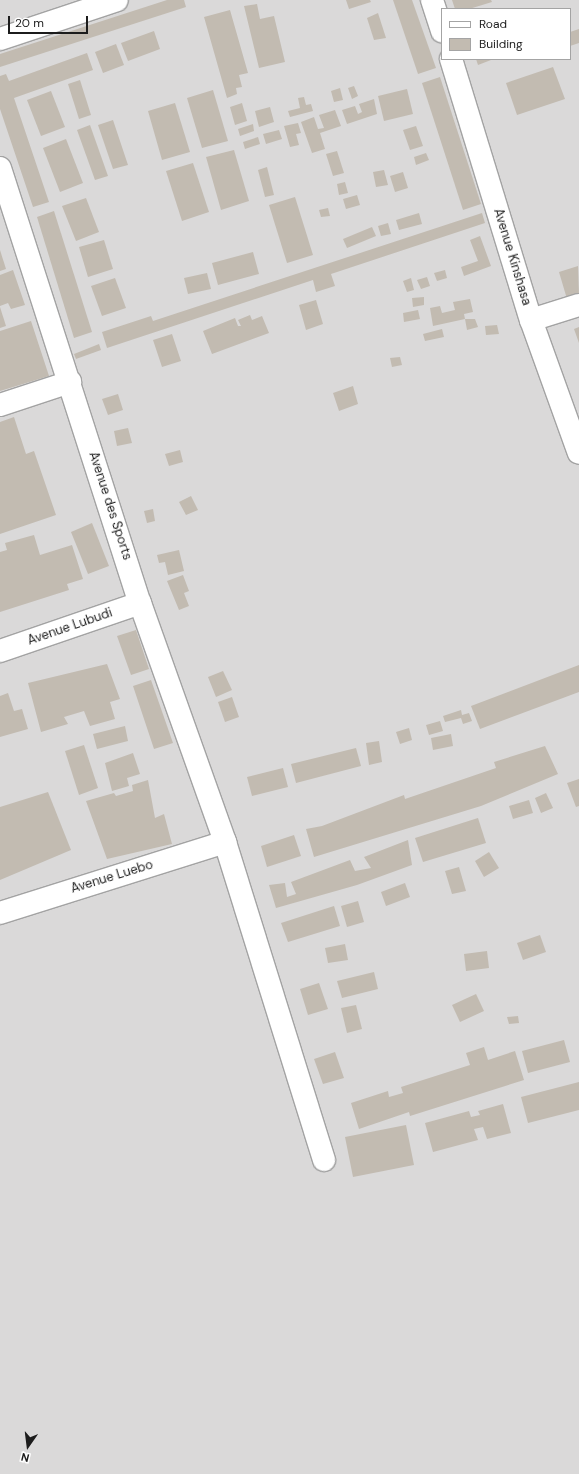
<!DOCTYPE html>
<style>
body{margin:0}
#map{position:relative;width:579px;height:1474px;overflow:hidden;background:#edece1;font-family:"DM Sans",sans-serif}
div>[style]{position:absolute}
.residential>*{inset:0;background:#dad9d9}
.building>*{inset:0;background:#c2bbb1}
.roads{filter:drop-shadow(1px 0 #a3a3a3) drop-shadow(-1px 0 #a3a3a3) drop-shadow(0 1px #a3a3a3) drop-shadow(0 -1px #a3a3a3)}
.street>*{height:22px;margin:-11px;padding:0 11px;transform-origin:11px;border-radius:11px;background:#fff}
span{translate:-50% -50%;white-space:nowrap;text-align:center;line-height:1.15;-webkit-text-stroke:4px #fff;paint-order:stroke}
.street-label{font-size:13px;color:#1c1c1c}
.legend{position:absolute;left:441px;top:8px;width:130px;height:52px;box-sizing:border-box;background:#fff;border:1px solid #a4a4a4;margin:0;padding:5px 7px;list-style:none;font-size:12px;color:#1c1c1c}
.legend li{display:flex;align-items:center;gap:8px;height:20px}
.legend b{width:20px;border:1px solid #a4a4a4}
.north{position:absolute;left:8px;top:1426px;width:40px;height:40px;-webkit-text-stroke:3px #fff;paint-order:stroke;rotate:194deg;font-size:11px;font-weight:700;line-height:16px;text-align:center;color:#1c1c1c}
.north::after{content:'';display:block;margin:auto;width:14px;height:18px;background:#1c1c1c;clip-path:polygon(50% 0,100% 100%,50% 72%,0 100%)}
.scale{position:absolute;left:8px;top:16px;width:80px;height:18px;box-sizing:border-box;border:2px solid #1c1c1c;border-top:0;padding-left:5px;font-size:12px;line-height:14px;white-space:nowrap;color:#1c1c1c;-webkit-text-stroke:3px #fff;paint-order:stroke}
</style>
<div id="map">
<div class="residential">
<i style="clip-path:polygon(evenodd,0 0,579px 0,579px 1474px,0 1474px,0 0,442px 9px,570px 9px,570px 59px,442px 59px,442px 9px)"></i>
</div>
<div class="building">
<i style="clip-path:polygon(167px 0,184px 0,186px 7px,0 67px,0 54px)"></i>
<i style="clip-path:polygon(346px 0,370px 0,371px 2px,349px 9px)"></i>
<i style="clip-path:polygon(393px 0,412px 0,436px 68px,418px 74px)"></i>
<i style="clip-path:polygon(452px 0,491px 0,492px 2px,469px 9px,455px 9px)"></i>
<i style="clip-path:polygon(257px 4px,260px 19px,274px 16px,285px 62px,259px 68px,244px 6px)"></i>
<i style="clip-path:polygon(230px 10px,248px 73px,239px 75px,242px 87px,236px 88px,237px 94px,227px 98px,204px 17px)"></i>
<i style="clip-path:polygon(378px 13px,386px 38px,374px 40px,367px 18px)"></i>
<i style="clip-path:polygon(579px 29px,579px 43px,570px 46px,570px 32px)"></i>
<i style="clip-path:polygon(154px 31px,160px 49px,128px 61px,121px 43px)"></i>
<i style="clip-path:polygon(116px 44px,124px 65px,103px 73px,95px 52px)"></i>
<i style="clip-path:polygon(87px 53px,93px 70px,14px 98px,49px 202px,33px 207px,0 109px,0 76px,6px 74px,9px 81px)"></i>
<i style="clip-path:polygon(476px 59px,490px 59px,491px 60px,478px 65px)"></i>
<i style="clip-path:polygon(553px 67px,565px 99px,517px 115px,506px 83px)"></i>
<i style="clip-path:polygon(440px 77px,481px 204px,463px 210px,422px 83px)"></i>
<i style="clip-path:polygon(80px 80px,91px 115px,79px 119px,68px 84px)"></i>
<i style="clip-path:polygon(354px 86px,358px 96px,352px 99px,348px 88px)"></i>
<i style="clip-path:polygon(340px 88px,343px 100px,334px 102px,331px 91px)"></i>
<i style="clip-path:polygon(407px 89px,413px 114px,384px 121px,378px 96px)"></i>
<i style="clip-path:polygon(213px 90px,228px 141px,202px 148px,187px 98px)"></i>
<i style="clip-path:polygon(51px 91px,65px 127px,41px 136px,27px 100px)"></i>
<i style="clip-path:polygon(304px 97px,306px 105px,311px 104px,313px 111px,290px 117px,288px 111px,300px 108px,298px 98px)"></i>
<i style="clip-path:polygon(374px 99px,377px 114px,347px 124px,342px 110px,355px 106px,358px 114px,362px 112px,359px 104px)"></i>
<i style="clip-path:polygon(175px 103px,190px 152px,162px 160px,148px 111px)"></i>
<i style="clip-path:polygon(242px 103px,247px 121px,235px 125px,230px 107px)"></i>
<i style="clip-path:polygon(270px 107px,274px 122px,259px 127px,255px 111px)"></i>
<i style="clip-path:polygon(335px 110px,341px 126px,320px 133px,325px 149px,312px 153px,301px 122px,314px 117px,318px 129px,324px 128px,319px 115px)"></i>
<i style="clip-path:polygon(113px 120px,128px 165px,113px 169px,98px 125px)"></i>
<i style="clip-path:polygon(298px 123px,301px 133px,296px 134px,299px 145px,290px 147px,284px 126px)"></i>
<i style="clip-path:polygon(253px 124px,254px 131px,240px 136px,238px 129px)"></i>
<i style="clip-path:polygon(90px 125px,108px 176px,95px 180px,77px 130px)"></i>
<i style="clip-path:polygon(416px 126px,423px 146px,410px 150px,403px 130px)"></i>
<i style="clip-path:polygon(279px 130px,282px 139px,266px 144px,263px 134px)"></i>
<i style="clip-path:polygon(258px 137px,260px 144px,245px 149px,243px 142px)"></i>
<i style="clip-path:polygon(66px 139px,83px 183px,60px 192px,43px 148px)"></i>
<i style="clip-path:polygon(234px 150px,249px 201px,221px 210px,206px 157px)"></i>
<i style="clip-path:polygon(337px 151px,344px 173px,333px 176px,326px 154px)"></i>
<i style="clip-path:polygon(426px 153px,429px 160px,416px 165px,414px 157px)"></i>
<i style="clip-path:polygon(193px 163px,209px 212px,182px 221px,166px 171px)"></i>
<i style="clip-path:polygon(267px 167px,274px 195px,265px 197px,258px 170px)"></i>
<i style="clip-path:polygon(384px 170px,388px 185px,376px 187px,373px 172px)"></i>
<i style="clip-path:polygon(403px 172px,408px 188px,395px 192px,390px 176px)"></i>
<i style="clip-path:polygon(345px 182px,348px 193px,339px 195px,337px 184px)"></i>
<i style="clip-path:polygon(357px 195px,360px 205px,346px 209px,343px 199px)"></i>
<i style="clip-path:polygon(295px 197px,313px 255px,287px 263px,269px 205px)"></i>
<i style="clip-path:polygon(86px 198px,99px 232px,76px 241px,62px 206px)"></i>
<i style="clip-path:polygon(328px 208px,330px 216px,321px 217px,319px 210px)"></i>
<i style="clip-path:polygon(54px 211px,92px 332px,74px 338px,37px 217px)"></i>
<i style="clip-path:polygon(419px 213px,422px 224px,399px 230px,396px 220px)"></i>
<i style="clip-path:polygon(482px 213px,485px 223px,331px 274px,335px 286px,316px 292px,313px 280px,107px 348px,102px 332px,151px 316px,153px 321px)"></i>
<i style="clip-path:polygon(388px 223px,391px 234px,381px 236px,378px 226px)"></i>
<i style="clip-path:polygon(372px 227px,376px 236px,347px 248px,343px 239px)"></i>
<i style="clip-path:polygon(480px 236px,491px 266px,464px 276px,461px 267px,478px 261px,470px 240px)"></i>
<i style="clip-path:polygon(104px 240px,113px 269px,88px 277px,79px 247px)"></i>
<i style="clip-path:polygon(0 250px,6px 269px,0 271px)"></i>
<i style="clip-path:polygon(253px 252px,259px 274px,218px 285px,212px 263px)"></i>
<i style="clip-path:polygon(578px 266px,579px 295px,567px 299px,559px 272px)"></i>
<i style="clip-path:polygon(13px 270px,25px 305px,11px 309px,8px 303px,0 306px,0 275px)"></i>
<i style="clip-path:polygon(445px 270px,447px 278px,437px 281px,434px 273px)"></i>
<i style="clip-path:polygon(207px 273px,211px 289px,188px 294px,184px 278px)"></i>
<i style="clip-path:polygon(427px 277px,430px 286px,421px 289px,417px 280px)"></i>
<i style="clip-path:polygon(115px 278px,126px 308px,102px 316px,91px 286px)"></i>
<i style="clip-path:polygon(411px 278px,414px 290px,407px 292px,403px 281px)"></i>
<i style="clip-path:polygon(424px 297px,424px 305px,413px 307px,412px 298px)"></i>
<i style="clip-path:polygon(470px 299px,473px 312px,464px 314px,465px 319px,475px 319px,478px 327px,467px 330px,465px 319px,433px 326px,430px 308px,440px 306px,442px 313px,455px 310px,453px 302px)"></i>
<i style="clip-path:polygon(316px 300px,323px 324px,306px 330px,299px 305px)"></i>
<i style="clip-path:polygon(0 307px,6px 326px,0 328px)"></i>
<i style="clip-path:polygon(418px 310px,420px 319px,404px 322px,403px 313px)"></i>
<i style="clip-path:polygon(250px 315px,252px 320px,262px 316px,269px 333px,212px 354px,203px 331px,235px 318px,238px 326px,241px 326px,238px 320px)"></i>
<i style="clip-path:polygon(31px 321px,49px 376px,0 391px,0 331px)"></i>
<i style="clip-path:polygon(497px 325px,499px 334px,486px 335px,485px 326px)"></i>
<i style="clip-path:polygon(579px 327px,579px 343px,574px 329px)"></i>
<i style="clip-path:polygon(442px 329px,444px 337px,425px 341px,423px 334px)"></i>
<i style="clip-path:polygon(172px 334px,181px 361px,162px 367px,153px 340px)"></i>
<i style="clip-path:polygon(99px 344px,101px 350px,76px 359px,74px 354px)"></i>
<i style="clip-path:polygon(400px 357px,402px 365px,392px 367px,390px 358px)"></i>
<i style="clip-path:polygon(353px 386px,358px 404px,339px 411px,333px 393px)"></i>
<i style="clip-path:polygon(118px 394px,123px 410px,108px 415px,102px 399px)"></i>
<i style="clip-path:polygon(14px 417px,26px 454px,34px 451px,56px 515px,0 534px,0 422px)"></i>
<i style="clip-path:polygon(128px 428px,132px 443px,117px 446px,114px 431px)"></i>
<i style="clip-path:polygon(180px 450px,183px 462px,169px 466px,165px 454px)"></i>
<i style="clip-path:polygon(191px 496px,198px 510px,186px 515px,179px 502px)"></i>
<i style="clip-path:polygon(153px 509px,155px 521px,147px 523px,144px 511px)"></i>
<i style="clip-path:polygon(92px 523px,109px 566px,88px 574px,71px 532px)"></i>
<i style="clip-path:polygon(34px 535px,40px 555px,72px 545px,83px 579px,67px 584px,69px 590px,0 612px,0 552px,7px 550px,5px 543px)"></i>
<i style="clip-path:polygon(179px 550px,184px 571px,168px 575px,165px 562px,159px 563px,157px 555px)"></i>
<i style="clip-path:polygon(183px 575px,189px 591px,184px 593px,189px 606px,179px 610px,167px 581px)"></i>
<i style="clip-path:polygon(136px 630px,149px 669px,131px 675px,117px 636px)"></i>
<i style="clip-path:polygon(107px 664px,120px 699px,110px 702px,115px 719px,90px 726px,84px 711px,64px 717px,68px 724px,41px 732px,28px 683px)"></i>
<i style="clip-path:polygon(579px 665px,579px 692px,480px 729px,471px 706px)"></i>
<i style="clip-path:polygon(223px 671px,232px 690px,216px 697px,208px 677px)"></i>
<i style="clip-path:polygon(151px 680px,173px 743px,154px 749px,133px 686px)"></i>
<i style="clip-path:polygon(8px 693px,14px 711px,22px 709px,28px 729px,0 737px,0 696px)"></i>
<i style="clip-path:polygon(232px 697px,239px 717px,225px 722px,218px 702px)"></i>
<i style="clip-path:polygon(461px 710px,462px 715px,469px 713px,472px 721px,463px 724px,461px 718px,445px 722px,443px 716px)"></i>
<i style="clip-path:polygon(440px 721px,443px 731px,429px 735px,426px 725px)"></i>
<i style="clip-path:polygon(125px 726px,128px 741px,97px 749px,93px 734px)"></i>
<i style="clip-path:polygon(409px 728px,412px 740px,400px 744px,396px 732px)"></i>
<i style="clip-path:polygon(451px 734px,453px 746px,433px 750px,431px 738px)"></i>
<i style="clip-path:polygon(379px 741px,382px 762px,369px 765px,366px 743px)"></i>
<i style="clip-path:polygon(84px 745px,98px 788px,79px 795px,65px 751px)"></i>
<i style="clip-path:polygon(545px 746px,558px 774px,481px 806px,314px 857px,306px 829px,322px 826px,404px 795px,405px 799px,496px 768px,494px 762px)"></i>
<i style="clip-path:polygon(356px 748px,361px 766px,296px 783px,291px 764px)"></i>
<i style="clip-path:polygon(133px 753px,140px 774px,127px 778px,129px 786px,112px 791px,105px 763px)"></i>
<i style="clip-path:polygon(283px 768px,288px 787px,252px 796px,247px 777px)"></i>
<i style="clip-path:polygon(579px 779px,579px 806px,576px 807px,567px 783px)"></i>
<i style="clip-path:polygon(148px 780px,155px 818px,164px 814px,172px 844px,107px 859px,86px 801px,114px 793px,116px 796px,133px 791px,132px 785px)"></i>
<i style="clip-path:polygon(48px 792px,71px 850px,0 880px,0 807px)"></i>
<i style="clip-path:polygon(546px 793px,553px 808px,541px 813px,535px 798px)"></i>
<i style="clip-path:polygon(529px 800px,533px 813px,513px 819px,509px 806px)"></i>
<i style="clip-path:polygon(478px 818px,486px 843px,423px 862px,415px 838px)"></i>
<i style="clip-path:polygon(294px 835px,301px 856px,267px 867px,261px 846px)"></i>
<i style="clip-path:polygon(408px 840px,412px 865px,357px 885px,276px 908px,269px 885px,285px 883px,287px 897px,296px 894px,291px 882px,350px 860px,355px 871px,371px 868px,364px 857px)"></i>
<i style="clip-path:polygon(489px 852px,499px 868px,484px 877px,475px 861px)"></i>
<i style="clip-path:polygon(459px 867px,466px 891px,452px 894px,445px 871px)"></i>
<i style="clip-path:polygon(405px 883px,410px 897px,386px 906px,381px 892px)"></i>
<i style="clip-path:polygon(358px 901px,364px 922px,347px 927px,341px 906px)"></i>
<i style="clip-path:polygon(334px 906px,340px 926px,288px 942px,281px 923px)"></i>
<i style="clip-path:polygon(540px 935px,546px 952px,523px 960px,517px 943px)"></i>
<i style="clip-path:polygon(345px 944px,348px 960px,328px 963px,325px 948px)"></i>
<i style="clip-path:polygon(487px 951px,489px 968px,466px 971px,464px 954px)"></i>
<i style="clip-path:polygon(374px 972px,378px 989px,342px 998px,337px 981px)"></i>
<i style="clip-path:polygon(319px 983px,328px 1009px,308px 1015px,300px 989px)"></i>
<i style="clip-path:polygon(476px 994px,484px 1011px,460px 1022px,452px 1005px)"></i>
<i style="clip-path:polygon(356px 1005px,362px 1029px,347px 1033px,341px 1008px)"></i>
<i style="clip-path:polygon(518px 1016px,519px 1023px,509px 1024px,507px 1017px)"></i>
<i style="clip-path:polygon(564px 1040px,570px 1062px,528px 1073px,522px 1051px)"></i>
<i style="clip-path:polygon(484px 1047px,488px 1060px,515px 1051px,524px 1080px,410px 1116px,409px 1112px,359px 1129px,351px 1103px,388px 1091px,389px 1097px,403px 1093px,401px 1087px,470px 1065px,466px 1053px)"></i>
<i style="clip-path:polygon(335px 1052px,344px 1078px,323px 1084px,314px 1059px)"></i>
<i style="clip-path:polygon(579px 1082px,579px 1110px,528px 1123px,521px 1097px)"></i>
<i style="clip-path:polygon(503px 1104px,511px 1133px,487px 1139px,483px 1127px,474px 1129px,478px 1140px,433px 1152px,425px 1123px,469px 1111px,471px 1117px,480px 1115px,478px 1111px)"></i>
<i style="clip-path:polygon(406px 1125px,414px 1165px,353px 1177px,345px 1137px)"></i>
</div>
<div class="roads">
<div class="street">
<i style="left:432px;top:0;width:33px;rotate:72deg"></i>
<i style="left:0;top:39px;width:123px;rotate:-18.4deg"></i>
<i style="left:451px;top:59px;width:273px;rotate:73deg"></i>
<i style="left:531px;top:320px;width:141px;rotate:70.2deg"></i>
<i style="left:0;top:168px;width:457px;rotate:72.2deg"></i>
<i style="left:140px;top:603px;width:254px;rotate:70.4deg"></i>
<i style="left:225px;top:842px;width:333px;rotate:72.7deg"></i>
<i style="left:531px;top:320px;width:50px;rotate:-17.4deg"></i>
<i style="left:0;top:405px;width:74px;rotate:-18.2deg"></i>
<i style="left:0;top:651px;width:148px;rotate:-18.9deg"></i>
<i style="left:0;top:913px;width:236px;rotate:-17.5deg"></i>
</div>
</div>
<div class="street-label">
<span style="left:512px;top:257px;rotate:73deg">Avenue Kinshasa</span>
<span style="left:110px;top:506px;rotate:72deg">Avenue des Sports</span>
<span style="left:70px;top:627px;rotate:-19deg">Avenue Lubudi</span>
<span style="left:112px;top:877px;rotate:-17deg">Avenue Luebo</span>
</div>
<ul class="legend">
<li><b style="height:5px;background:#fff"></b>Road</li>
<li><b style="height:11px;background:#c2bbb1"></b>Building</li>
</ul>
<div class="north">N</div>
<div class="scale">20 m</div>
</div>
